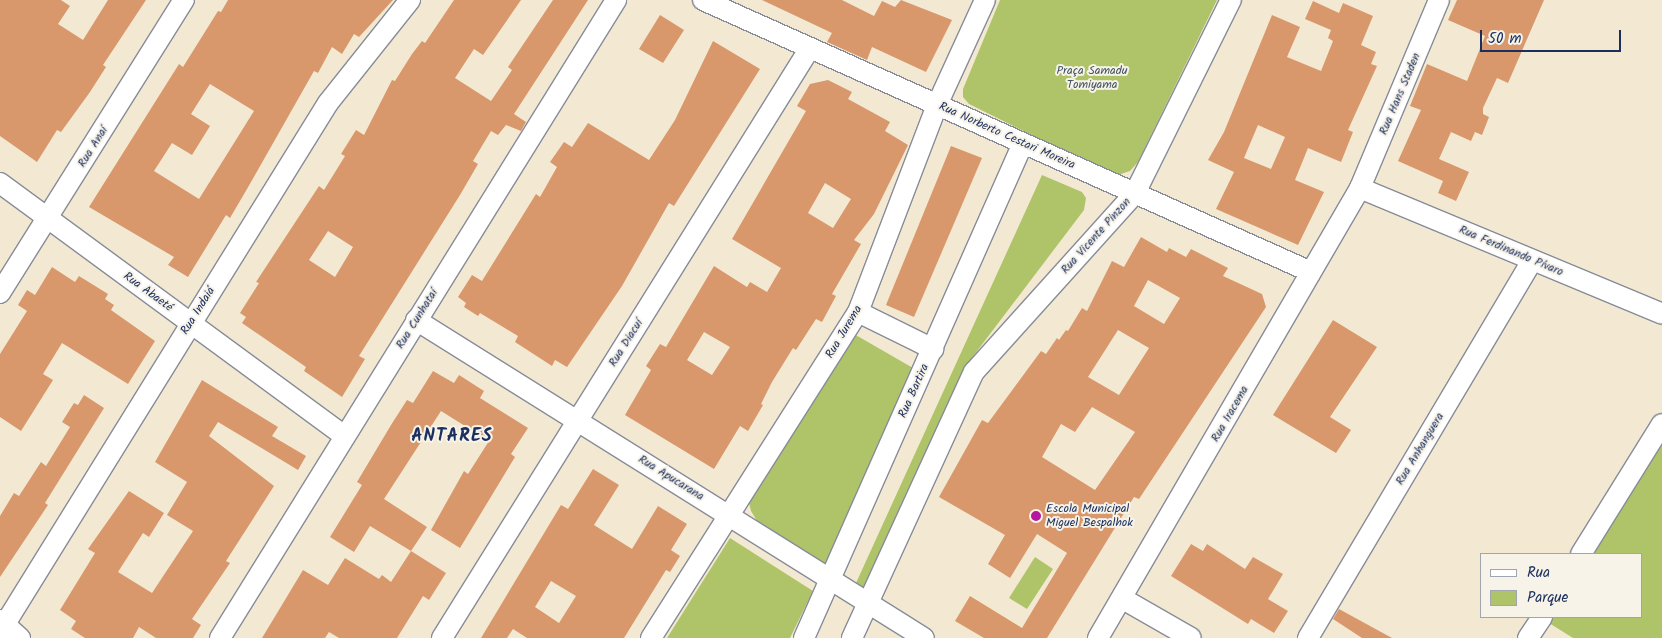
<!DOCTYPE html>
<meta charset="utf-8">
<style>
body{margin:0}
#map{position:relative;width:1662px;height:638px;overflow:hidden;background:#f3e9d3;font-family:Kalam,sans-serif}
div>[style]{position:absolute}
.green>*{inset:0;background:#afc469}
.building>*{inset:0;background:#d8986c}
.roads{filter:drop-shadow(1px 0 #878c98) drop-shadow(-1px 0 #878c98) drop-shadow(0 1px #878c98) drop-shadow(0 -1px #878c98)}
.minor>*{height:20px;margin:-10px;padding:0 10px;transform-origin:10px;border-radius:10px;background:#fff}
.dots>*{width:14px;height:14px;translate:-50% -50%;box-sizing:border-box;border:2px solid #f7f3e8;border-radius:50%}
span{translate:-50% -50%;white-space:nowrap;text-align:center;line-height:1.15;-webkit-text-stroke:4px #f7f3e8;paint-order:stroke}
.park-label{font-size:12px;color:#405461}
.street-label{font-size:12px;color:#1b2f5e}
.poi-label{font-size:12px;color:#1b2f5e}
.left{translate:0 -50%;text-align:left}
.district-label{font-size:18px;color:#1b2f5e;font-weight:700;letter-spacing:1px}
.legend{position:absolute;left:1480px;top:553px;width:162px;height:65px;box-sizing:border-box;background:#f7f3e8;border:1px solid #9fa5b1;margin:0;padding:6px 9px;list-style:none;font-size:15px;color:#1b2f5e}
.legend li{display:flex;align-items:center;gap:10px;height:25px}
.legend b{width:25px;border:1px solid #9fa5b1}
.scale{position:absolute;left:1480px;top:30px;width:141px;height:22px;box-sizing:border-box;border:2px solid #1b2f5e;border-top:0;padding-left:6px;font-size:15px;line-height:18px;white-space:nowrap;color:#1b2f5e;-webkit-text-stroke:4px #f7f3e8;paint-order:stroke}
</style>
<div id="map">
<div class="green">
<i style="clip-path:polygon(1000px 0,1217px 0,1138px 162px,1130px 171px,1118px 175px,1111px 174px,969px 104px,963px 97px,963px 89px)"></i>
<i style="clip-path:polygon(1042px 175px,1082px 192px,1086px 198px,1084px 210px,968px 363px,863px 588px,856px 583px)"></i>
<i style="clip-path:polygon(854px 334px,913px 368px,827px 566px,760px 526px,751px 511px,748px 499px)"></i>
<i style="clip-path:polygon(1662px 441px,1662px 638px,1573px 638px,1549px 623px,1553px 617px,1641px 617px,1641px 554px,1592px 554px)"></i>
<i style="clip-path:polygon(730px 538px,813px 591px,790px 638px,667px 638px)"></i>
<i style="clip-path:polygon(1035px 557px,1053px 569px,1027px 609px,1009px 598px)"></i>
</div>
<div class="building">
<i style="clip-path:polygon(0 0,61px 0,70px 6px,58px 24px,83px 40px,108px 0,146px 0,103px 65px,106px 67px,90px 92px,61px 132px,57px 130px,37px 162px,0 136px)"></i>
<i style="clip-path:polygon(evenodd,228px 0,393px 0,359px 37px,354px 34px,342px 54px,332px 47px,318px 73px,314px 71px,247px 189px,230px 218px,226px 215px,188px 277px,168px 265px,174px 257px,89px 207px,179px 64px,183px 67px,218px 11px,221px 12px,228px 0,210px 84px,254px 111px,199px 199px,154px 171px,172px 143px,192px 155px,210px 126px,191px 114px,210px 84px)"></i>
<i style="clip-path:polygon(evenodd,454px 0,521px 0,483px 55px,474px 49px,455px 78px,491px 101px,512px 70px,508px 67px,553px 0,588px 0,514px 114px,526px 122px,521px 131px,506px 125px,498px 135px,491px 131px,473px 161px,478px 164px,460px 195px,359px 356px,365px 359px,342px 397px,304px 371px,306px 367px,242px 323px,246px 317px,240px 313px,259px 283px,256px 282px,319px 186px,324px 190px,345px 156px,341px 154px,356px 130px,364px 135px,392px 80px,395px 81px,412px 54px,422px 41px,425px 43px,454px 0,328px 231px,353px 247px,335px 277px,309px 260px,328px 231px)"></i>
<i style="clip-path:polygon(762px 0,842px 0,874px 16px,882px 1px,895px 7px,901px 0,952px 20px,926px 72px,872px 47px,867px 60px,827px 42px,832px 33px)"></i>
<i style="clip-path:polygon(1457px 0,1544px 0,1508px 83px,1497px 78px,1483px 108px,1483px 114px,1489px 117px,1482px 135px,1475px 132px,1471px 141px,1451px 132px,1439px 159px,1469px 172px,1456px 201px,1438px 193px,1443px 181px,1398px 161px,1421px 110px,1410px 106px,1427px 64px,1467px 81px,1485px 36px,1448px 20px)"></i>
<i style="clip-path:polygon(evenodd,1313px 1px,1339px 13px,1343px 3px,1373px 16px,1361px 45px,1376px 52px,1371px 64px,1377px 66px,1348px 130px,1353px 132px,1341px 162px,1308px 148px,1295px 180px,1324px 192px,1298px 245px,1216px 209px,1234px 172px,1208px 160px,1224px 132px,1272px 15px,1300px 27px,1287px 57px,1321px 71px,1333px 41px,1328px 38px,1331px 30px,1305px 19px,1313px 1px,1258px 125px,1285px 137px,1271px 169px,1244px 158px,1258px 125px)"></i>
<i style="clip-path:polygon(660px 15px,684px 30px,663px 63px,639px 49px)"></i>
<i style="clip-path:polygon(713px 41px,760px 69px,674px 206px,669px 203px,622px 286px,567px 367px,555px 360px,552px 366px,515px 342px,518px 336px,480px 313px,478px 316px,464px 307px,466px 303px,458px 297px,472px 275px,482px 281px,536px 194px,540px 197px,557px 167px,550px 162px,564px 142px,572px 147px,588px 123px,649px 160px,675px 120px)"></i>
<i style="clip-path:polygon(evenodd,828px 80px,852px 92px,848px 99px,890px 122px,885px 131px,908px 145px,874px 214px,854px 240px,861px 244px,832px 294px,836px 296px,822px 322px,816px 319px,796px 350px,793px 348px,772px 382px,761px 404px,763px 405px,748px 431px,740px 426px,714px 469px,625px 415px,651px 370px,646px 366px,660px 344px,666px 347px,714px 266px,747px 287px,750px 282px,767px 292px,781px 268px,732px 239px,806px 111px,797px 106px,810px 84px,828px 80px,825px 183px,851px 199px,833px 228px,808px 213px,825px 183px,828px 80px,704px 332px,730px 347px,712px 375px,687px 360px,704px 332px)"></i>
<i style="clip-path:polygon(951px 146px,982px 158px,914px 317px,886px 305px)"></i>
<i style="clip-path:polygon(evenodd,1141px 237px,1167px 252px,1169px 248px,1186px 257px,1191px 249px,1228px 268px,1223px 276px,1262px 294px,1266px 307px,1139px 499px,1134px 497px,1047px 638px,984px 638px,955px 621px,970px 596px,1022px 628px,1067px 553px,1037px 534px,1010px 578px,988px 564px,1005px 535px,939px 497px,982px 420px,988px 423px,1041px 351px,1046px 354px,1057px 338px,1059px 340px,1066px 330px,1068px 331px,1082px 308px,1087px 311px,1112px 261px,1124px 267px,1141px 237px,1148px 280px,1180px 298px,1164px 324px,1134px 306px,1148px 280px,1141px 237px,1118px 330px,1149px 348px,1119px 395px,1088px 377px,1118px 330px,1141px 237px,1092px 407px,1135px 432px,1095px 490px,1042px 457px,1061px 424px,1075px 432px,1092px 407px)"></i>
<i style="clip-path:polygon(52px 267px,75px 282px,79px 276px,108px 294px,105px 299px,114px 305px,111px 310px,155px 341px,128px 384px,62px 343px,43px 374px,53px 380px,21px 431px,0 417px,0 354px,27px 311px,18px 305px,27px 290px,35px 295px)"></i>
<i style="clip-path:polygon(1333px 320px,1377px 347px,1330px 417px,1351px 430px,1336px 453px,1273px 415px)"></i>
<i style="clip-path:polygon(433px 371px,454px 383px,459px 375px,484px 391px,480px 398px,528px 428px,511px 454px,515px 457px,460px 548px,431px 530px,464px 471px,468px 474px,489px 441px,441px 411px,384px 499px,427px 527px,411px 551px,446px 573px,429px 600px,423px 596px,397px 638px,339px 638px,329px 632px,325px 638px,262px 638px,303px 570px,328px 585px,345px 558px,379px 579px,382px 575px,391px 582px,411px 551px,370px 526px,354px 552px,330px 537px,362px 485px,357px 482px,391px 425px,407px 400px,413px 403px)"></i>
<i style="clip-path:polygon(202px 380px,278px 427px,272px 436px,306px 456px,298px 470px,218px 422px,209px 436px,274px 486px,226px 561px,230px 563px,192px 619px,201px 625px,193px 638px,156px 638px,139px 627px,133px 638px,85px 638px,71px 629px,76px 621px,60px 610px,95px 553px,88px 549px,129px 491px,164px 513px,149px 537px,143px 533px,118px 572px,152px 593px,193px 531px,167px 515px,187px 482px,155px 462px)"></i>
<i style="clip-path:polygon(84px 395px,104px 408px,45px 503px,48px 505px,0 577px,0 516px,14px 493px,19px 496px,41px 462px,46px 466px,70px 427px,62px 422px,74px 403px,78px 405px)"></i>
<i style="clip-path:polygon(evenodd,593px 469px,619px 485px,594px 525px,632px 549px,658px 506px,687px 524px,671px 550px,680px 556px,670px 572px,666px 570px,624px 638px,527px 638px,513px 629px,507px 638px,481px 638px,561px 505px,568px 509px,593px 469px,551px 581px,576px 596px,559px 623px,535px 607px,551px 581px)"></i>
<i style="clip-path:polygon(1191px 544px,1203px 551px,1207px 544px,1245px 569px,1253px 557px,1283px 574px,1268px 599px,1288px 611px,1274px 633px,1251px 619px,1248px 624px,1171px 576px)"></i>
<i style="clip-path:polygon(1339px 609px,1392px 638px,1362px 638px,1333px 619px)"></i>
</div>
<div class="roads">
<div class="minor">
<i style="left:703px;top:0;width:666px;rotate:24.1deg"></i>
<i style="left:0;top:183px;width:427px;rotate:36.3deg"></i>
<i style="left:1360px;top:188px;width:327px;rotate:22.6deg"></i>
<i style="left:0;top:293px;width:346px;rotate:-57.9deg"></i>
<i style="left:858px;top:312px;width:84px;rotate:26.3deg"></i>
<i style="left:416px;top:320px;width:599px;rotate:32.05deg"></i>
<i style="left:1581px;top:554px;width:153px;rotate:-58.1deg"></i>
<i style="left:1123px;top:599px;width:78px;rotate:29.8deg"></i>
<i style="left:0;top:620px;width:27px;rotate:42deg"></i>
<i style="left:0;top:632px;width:622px;rotate:-58.2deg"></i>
<i style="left:328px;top:103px;width:132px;rotate:-51.5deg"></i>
<i style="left:220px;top:638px;width:751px;rotate:-58.17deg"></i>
<i style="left:442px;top:638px;width:695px;rotate:-58.05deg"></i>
<i style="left:651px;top:638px;width:386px;rotate:-57.6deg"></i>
<i style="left:858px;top:312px;width:222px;rotate:-69.1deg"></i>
<i style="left:937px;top:105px;width:115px;rotate:-65.4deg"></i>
<i style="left:804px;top:638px;width:541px;rotate:-66.13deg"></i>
<i style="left:852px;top:638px;width:293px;rotate:-65.4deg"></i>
<i style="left:974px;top:372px;width:241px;rotate:-48deg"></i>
<i style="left:1135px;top:193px;width:216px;rotate:-63.6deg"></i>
<i style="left:1098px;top:638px;width:521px;rotate:-59.79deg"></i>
<i style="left:1360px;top:188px;width:204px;rotate:-67.2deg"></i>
<i style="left:1308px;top:638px;width:439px;rotate:-59.3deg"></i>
<i style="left:1528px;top:638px;width:25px;rotate:-56deg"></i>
</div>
</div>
<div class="dots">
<i style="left:1036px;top:516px;background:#b5179e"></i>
</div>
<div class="park-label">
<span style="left:1092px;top:78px">Praça Samadu<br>Tomiyama</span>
</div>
<div class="street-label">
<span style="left:1400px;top:94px;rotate:-67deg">Rua Hans Staden</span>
<span style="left:1007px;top:136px;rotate:24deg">Rua Norberto Cestari Moreira</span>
<span style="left:93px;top:147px;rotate:-58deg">Rua Anaí</span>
<span style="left:1096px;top:236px;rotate:-48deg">Rua Vicente Pinzon</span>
<span style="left:1511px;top:251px;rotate:23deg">Rua Ferdinando Pívaro</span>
<span style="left:148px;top:292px;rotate:36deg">Rua Abaeté</span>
<span style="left:198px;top:311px;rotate:-58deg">Rua Indaiá</span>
<span style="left:417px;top:319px;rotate:-58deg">Rua Cunhataí</span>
<span style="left:844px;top:332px;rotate:-59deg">Rua Jurema</span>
<span style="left:626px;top:343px;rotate:-58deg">Rua Diacuí</span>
<span style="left:914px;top:391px;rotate:-66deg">Rua Bartira</span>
<span style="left:1230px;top:414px;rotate:-60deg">Rua Iracema</span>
<span style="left:1420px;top:449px;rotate:-59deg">Rua Anhanguera</span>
<span style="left:671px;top:478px;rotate:32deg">Rua Apucarana</span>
</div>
<div class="poi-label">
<span class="left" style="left:1046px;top:516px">Escola Municipal<br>Miguel Bespalhok</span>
</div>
<div class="district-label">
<span style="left:452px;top:437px">ANTARES</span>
</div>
<ul class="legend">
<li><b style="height:6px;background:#fff"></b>Rua</li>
<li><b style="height:14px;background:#afc469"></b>Parque</li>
</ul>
<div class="scale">50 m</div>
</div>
